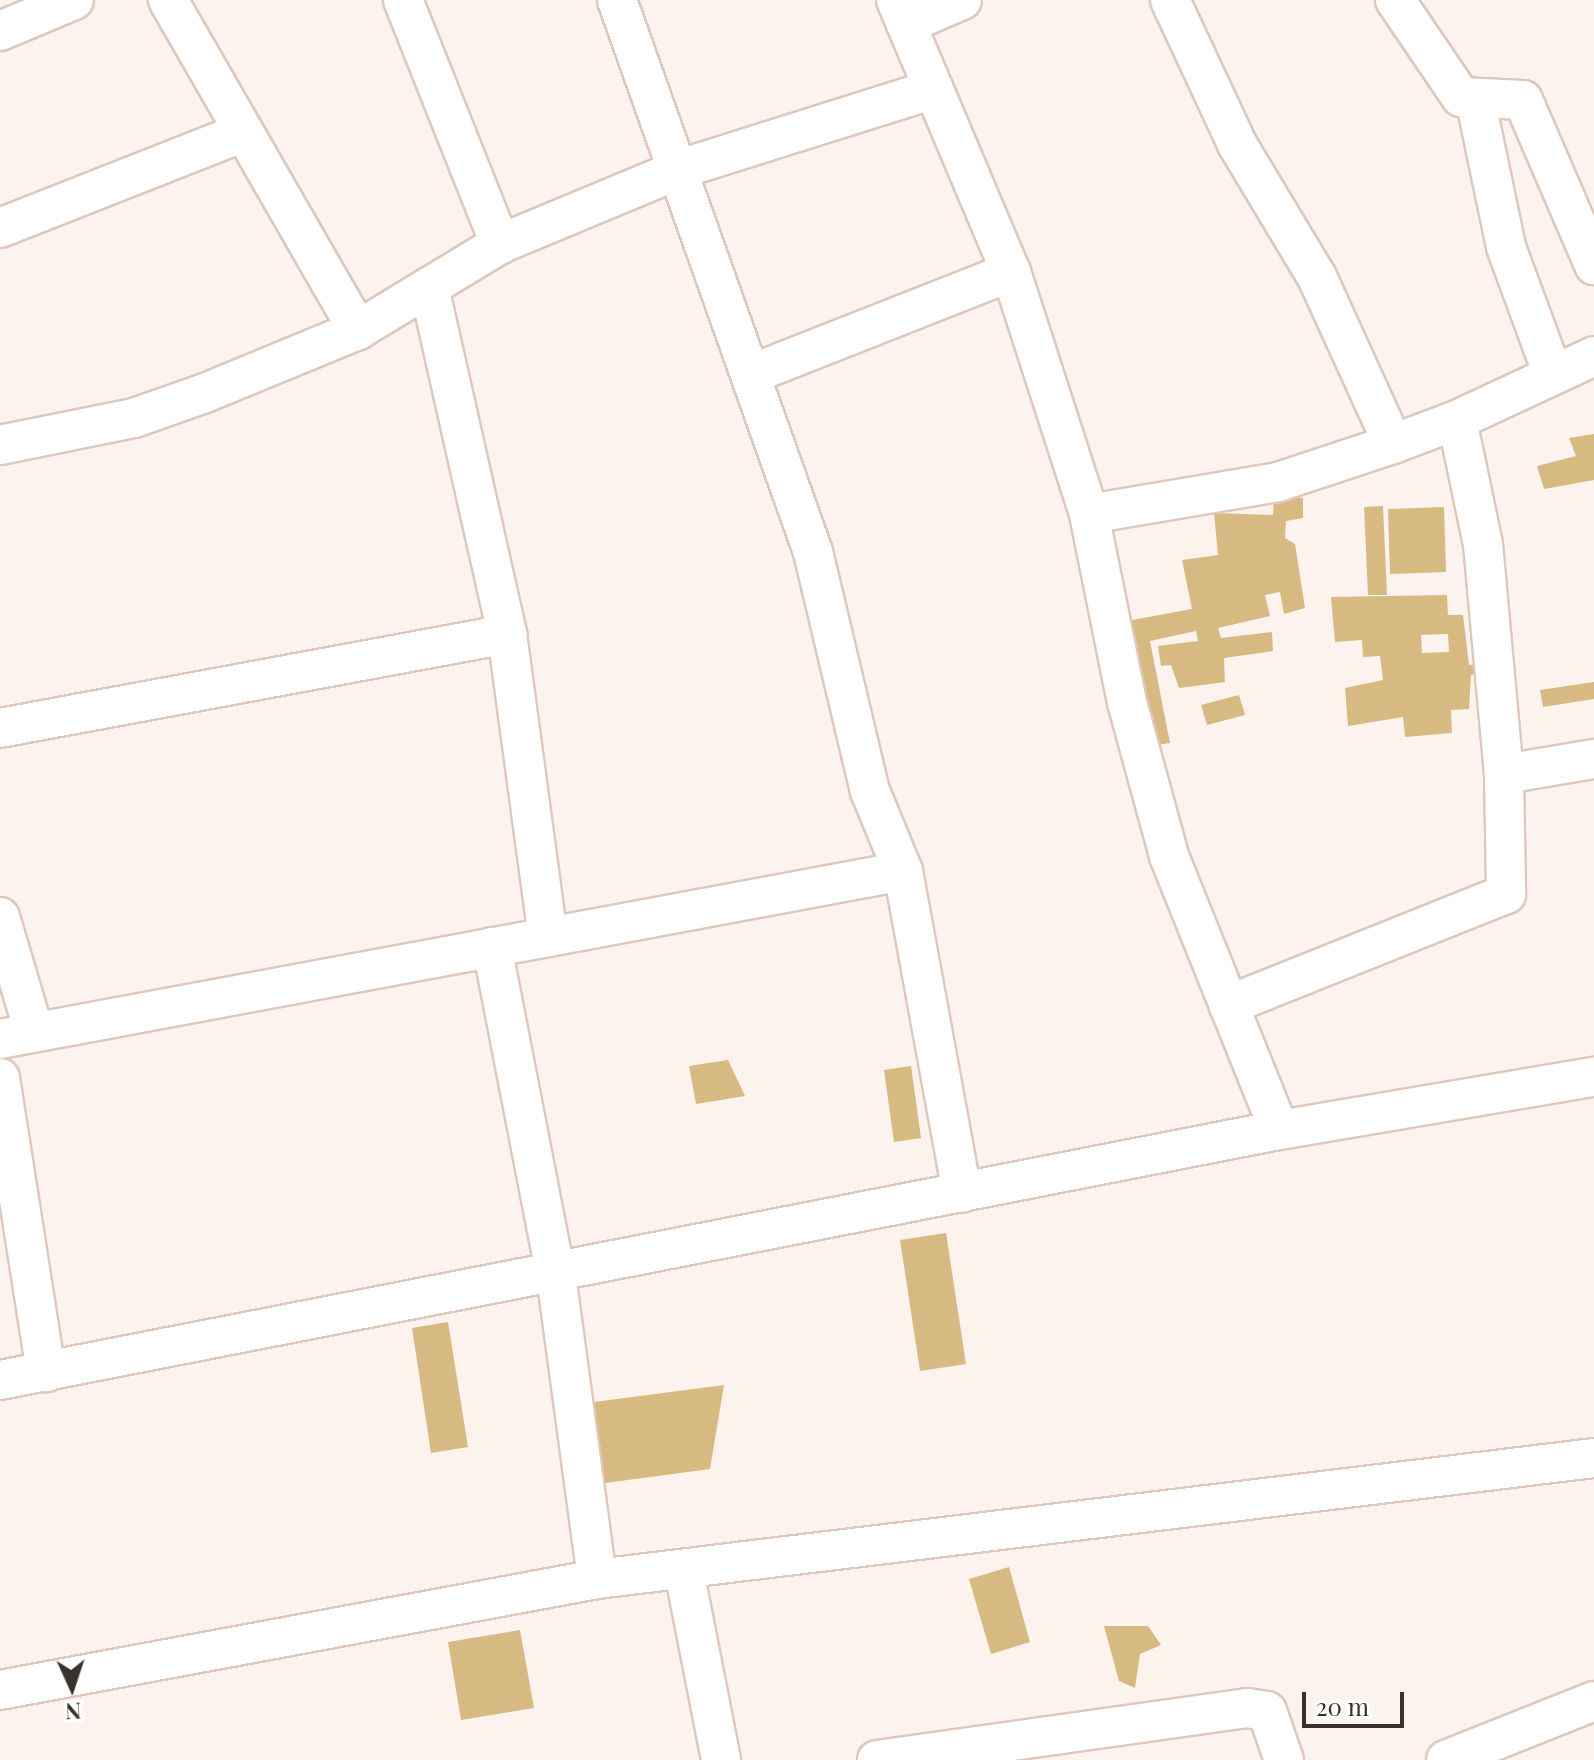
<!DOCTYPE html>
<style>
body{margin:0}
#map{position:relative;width:1594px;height:1760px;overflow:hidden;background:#fcf3ee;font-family:"Playfair Display",serif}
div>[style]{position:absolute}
.building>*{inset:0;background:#d7b982}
.roads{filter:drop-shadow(2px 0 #dec8bc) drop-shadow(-2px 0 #dec8bc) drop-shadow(0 2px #dec8bc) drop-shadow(0 -2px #dec8bc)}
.street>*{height:38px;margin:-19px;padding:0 19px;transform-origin:19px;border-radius:19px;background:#fff}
span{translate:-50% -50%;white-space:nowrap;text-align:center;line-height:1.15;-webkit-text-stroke:6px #fff;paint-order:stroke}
.north{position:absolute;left:32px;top:1648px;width:80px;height:80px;-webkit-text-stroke:6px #fff;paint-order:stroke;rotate:177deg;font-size:22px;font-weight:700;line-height:32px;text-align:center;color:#3a312d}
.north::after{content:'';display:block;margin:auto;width:28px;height:36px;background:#3a312d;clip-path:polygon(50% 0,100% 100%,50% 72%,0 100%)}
.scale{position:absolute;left:1302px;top:1692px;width:102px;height:36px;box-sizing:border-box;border:4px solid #3a312d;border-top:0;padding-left:10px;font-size:24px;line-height:28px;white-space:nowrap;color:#3a312d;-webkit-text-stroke:6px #fff;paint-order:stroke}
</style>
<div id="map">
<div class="building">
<i style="clip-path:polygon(1594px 434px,1594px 480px,1544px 489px,1537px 466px,1576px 456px,1569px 438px)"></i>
<i style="clip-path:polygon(1274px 495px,1303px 498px,1303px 518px,1286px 521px,1285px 538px,1295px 544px,1305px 608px,1284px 614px,1280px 592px,1265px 595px,1270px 616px,1218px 628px,1221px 638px,1272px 632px,1273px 651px,1224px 658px,1225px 682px,1179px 688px,1171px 665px,1161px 666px,1158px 646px,1198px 641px,1196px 631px,1150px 641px,1170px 743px,1151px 746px,1127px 621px,1192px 609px,1182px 560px,1218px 555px,1214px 513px,1273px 515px)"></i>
<i style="clip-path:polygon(1383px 506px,1387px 595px,1368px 595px,1364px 507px)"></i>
<i style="clip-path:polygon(1444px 507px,1446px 572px,1390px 574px,1388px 509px)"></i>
<i style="clip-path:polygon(evenodd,1447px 595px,1448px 615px,1463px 615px,1469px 665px,1492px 663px,1493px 673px,1471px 675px,1469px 709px,1451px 710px,1452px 733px,1405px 737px,1403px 717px,1348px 726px,1345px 688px,1383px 680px,1380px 656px,1363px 657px,1362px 640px,1335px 642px,1331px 597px,1447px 595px,1448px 634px,1449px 652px,1422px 653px,1421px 635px,1448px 634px)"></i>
<i style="clip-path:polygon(1594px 682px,1594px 699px,1543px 707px,1540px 690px)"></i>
<i style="clip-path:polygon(1239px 695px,1245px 715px,1207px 725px,1201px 705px)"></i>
<i style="clip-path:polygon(728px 1060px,745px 1096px,696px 1104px,689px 1066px)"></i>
<i style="clip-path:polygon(911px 1066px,921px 1138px,894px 1142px,884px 1070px)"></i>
<i style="clip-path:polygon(946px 1233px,966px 1364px,920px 1371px,900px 1240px)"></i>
<i style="clip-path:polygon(448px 1322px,468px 1447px,431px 1453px,412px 1328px)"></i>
<i style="clip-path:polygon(724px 1385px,710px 1469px,605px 1483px,594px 1402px)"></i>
<i style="clip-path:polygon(1009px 1567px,1030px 1642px,991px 1654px,969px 1579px)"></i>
<i style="clip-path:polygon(1104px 1626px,1148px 1626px,1161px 1645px,1140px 1654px,1135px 1688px,1119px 1681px)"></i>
<i style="clip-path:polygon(520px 1630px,534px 1708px,461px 1720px,448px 1642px)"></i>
</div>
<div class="roads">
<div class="street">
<i style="left:168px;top:0;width:381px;rotate:60.1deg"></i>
<i style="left:403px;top:0;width:263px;rotate:68.3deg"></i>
<i style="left:617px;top:0;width:586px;rotate:70.45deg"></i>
<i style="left:813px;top:552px;width:246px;rotate:76.6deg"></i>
<i style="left:870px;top:791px;width:87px;rotate:67.6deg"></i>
<i style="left:903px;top:871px;width:327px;rotate:79.6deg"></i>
<i style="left:896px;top:0;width:295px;rotate:67.1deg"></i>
<i style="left:1011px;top:272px;width:254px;rotate:72.1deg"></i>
<i style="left:1089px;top:514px;width:192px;rotate:78.6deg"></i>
<i style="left:1127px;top:702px;width:160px;rotate:74.7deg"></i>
<i style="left:1169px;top:856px;width:295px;rotate:68.1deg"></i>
<i style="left:1170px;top:0;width:159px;rotate:65deg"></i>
<i style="left:1237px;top:144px;width:155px;rotate:59deg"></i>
<i style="left:1317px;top:277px;width:183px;rotate:65.5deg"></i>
<i style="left:1393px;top:444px;width:68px;rotate:-20.6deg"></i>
<i style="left:1457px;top:420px;width:127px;rotate:78.2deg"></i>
<i style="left:1483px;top:544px;width:231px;rotate:84.8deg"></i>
<i style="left:1504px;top:774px;width:120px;rotate:89deg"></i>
<i style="left:1506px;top:894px;width:299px;rotate:158.2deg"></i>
<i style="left:1395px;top:0;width:117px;rotate:55.8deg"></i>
<i style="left:1461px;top:97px;width:62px;rotate:2.8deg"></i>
<i style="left:1523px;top:100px;width:180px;rotate:66.7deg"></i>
<i style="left:906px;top:24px;width:61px;rotate:-23.2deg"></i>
<i style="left:0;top:31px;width:80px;rotate:-22.7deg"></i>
<i style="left:1476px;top:103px;width:147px;rotate:78.2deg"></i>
<i style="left:1506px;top:247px;width:136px;rotate:69.8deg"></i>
<i style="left:0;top:228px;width:262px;rotate:-21.5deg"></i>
<i style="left:429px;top:287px;width:356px;rotate:77.3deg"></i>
<i style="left:507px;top:634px;width:306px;rotate:82.3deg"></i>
<i style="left:754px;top:373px;width:276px;rotate:-21.5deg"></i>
<i style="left:1457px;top:420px;width:151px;rotate:-25deg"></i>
<i style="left:0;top:445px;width:137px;rotate:-11.4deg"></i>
<i style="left:134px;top:418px;width:75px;rotate:-19.4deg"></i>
<i style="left:205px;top:393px;width:165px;rotate:-22.4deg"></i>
<i style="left:358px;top:330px;width:166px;rotate:-31.2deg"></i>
<i style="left:500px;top:244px;width:195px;rotate:-22.6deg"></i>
<i style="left:680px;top:169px;width:266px;rotate:-17.5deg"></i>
<i style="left:1089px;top:514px;width:192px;rotate:-9.6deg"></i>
<i style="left:1278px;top:482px;width:121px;rotate:-18.3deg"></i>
<i style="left:0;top:728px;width:516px;rotate:-10.5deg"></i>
<i style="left:1504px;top:774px;width:91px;rotate:-9.5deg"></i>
<i style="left:0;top:917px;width:120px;rotate:73.5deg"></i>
<i style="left:492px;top:947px;width:334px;rotate:79deg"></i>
<i style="left:556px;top:1275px;width:307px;rotate:82.3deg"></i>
<i style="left:0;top:1039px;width:918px;rotate:-10.54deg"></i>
<i style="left:0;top:1078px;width:298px;rotate:81.1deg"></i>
<i style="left:0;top:1380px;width:1303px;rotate:-11.06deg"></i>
<i style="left:1279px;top:1130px;width:319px;rotate:-9.6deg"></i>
<i style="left:684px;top:1571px;width:193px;rotate:78.9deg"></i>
<i style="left:0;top:1690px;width:607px;rotate:-10.53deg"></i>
<i style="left:597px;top:1579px;width:1004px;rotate:-6.92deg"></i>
<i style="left:877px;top:1760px;width:374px;rotate:-8deg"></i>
<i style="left:1247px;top:1708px;width:20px;rotate:9deg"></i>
<i style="left:1267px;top:1711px;width:52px;rotate:70.9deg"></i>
<i style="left:1446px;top:1760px;width:159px;rotate:-21.7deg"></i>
</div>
</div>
<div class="north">N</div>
<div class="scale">20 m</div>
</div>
